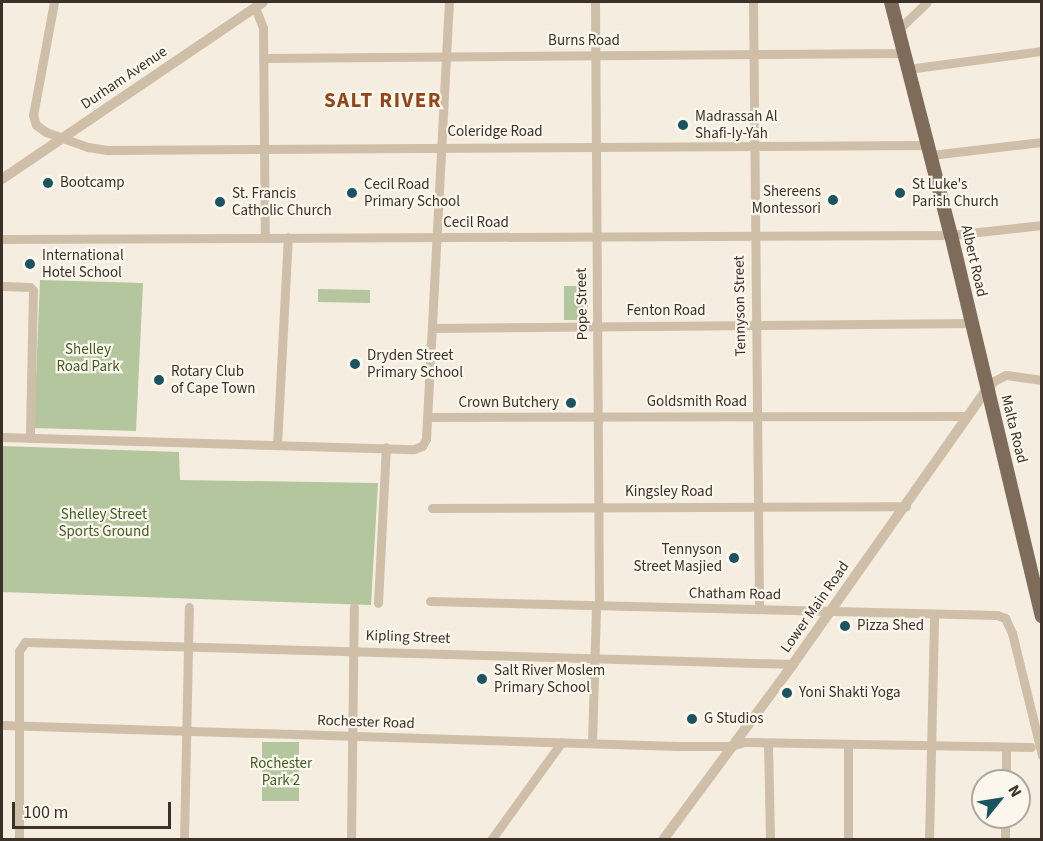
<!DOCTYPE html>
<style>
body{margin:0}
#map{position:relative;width:1043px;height:841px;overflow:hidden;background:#f5eddf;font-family:"Source Sans 3",sans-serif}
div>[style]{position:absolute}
.green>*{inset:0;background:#b3c69d}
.minor>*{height:9px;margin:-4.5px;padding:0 4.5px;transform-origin:4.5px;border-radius:4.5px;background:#cfbfa9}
.tertiary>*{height:10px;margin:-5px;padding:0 5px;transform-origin:5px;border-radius:5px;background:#cfbfa9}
.primary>*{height:14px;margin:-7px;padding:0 7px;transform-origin:7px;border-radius:7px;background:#7f6b59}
.dots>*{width:16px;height:16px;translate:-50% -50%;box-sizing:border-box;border:3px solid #fcf7ec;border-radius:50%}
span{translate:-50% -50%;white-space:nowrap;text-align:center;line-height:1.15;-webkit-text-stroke:4.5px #fcf7ec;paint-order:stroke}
.street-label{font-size:15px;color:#3b3129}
.poi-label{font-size:15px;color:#3b3129}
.left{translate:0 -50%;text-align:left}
.right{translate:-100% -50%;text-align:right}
.park-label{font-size:15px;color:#435c2a}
.district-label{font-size:21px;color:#92471a;font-weight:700;letter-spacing:1.5px}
.frame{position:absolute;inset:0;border:3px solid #3b3129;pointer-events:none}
.north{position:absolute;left:971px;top:769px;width:60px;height:60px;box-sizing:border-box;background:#fcf7ec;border:2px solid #afa89e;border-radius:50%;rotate:60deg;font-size:16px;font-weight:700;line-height:24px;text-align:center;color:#3b3129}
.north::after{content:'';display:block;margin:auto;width:21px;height:27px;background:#1a5361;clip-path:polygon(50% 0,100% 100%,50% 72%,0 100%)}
.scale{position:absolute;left:12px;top:802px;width:159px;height:27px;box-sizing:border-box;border:3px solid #3b3129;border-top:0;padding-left:8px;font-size:18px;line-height:21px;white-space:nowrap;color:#3b3129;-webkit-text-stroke:4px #fcf7ec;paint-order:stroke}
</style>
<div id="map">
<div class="green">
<i style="clip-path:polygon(40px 280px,143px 283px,136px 431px,34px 428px)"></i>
<i style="clip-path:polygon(564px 286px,587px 286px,588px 320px,564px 320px)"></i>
<i style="clip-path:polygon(318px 289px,370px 290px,370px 303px,318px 302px)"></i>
<i style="clip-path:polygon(2px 446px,179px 452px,180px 480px,378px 483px,371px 605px,2px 592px)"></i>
<i style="clip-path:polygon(262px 742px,299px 742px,299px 801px,262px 801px)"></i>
</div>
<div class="minor">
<i style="left:54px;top:2px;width:115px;rotate:100.5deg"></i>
<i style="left:33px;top:115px;width:10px;rotate:73deg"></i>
<i style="left:36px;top:125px;width:12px;rotate:35deg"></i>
<i style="left:46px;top:132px;width:45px;rotate:19.7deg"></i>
<i style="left:88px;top:147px;width:19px;rotate:9deg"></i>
<i style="left:107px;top:150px;width:821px;rotate:-0.35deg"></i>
<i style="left:595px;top:2px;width:603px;rotate:89.62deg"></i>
<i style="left:753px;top:2px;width:607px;rotate:89.43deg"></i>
<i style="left:255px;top:7px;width:22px;rotate:69deg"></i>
<i style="left:263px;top:28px;width:209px;rotate:89.5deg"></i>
<i style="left:898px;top:30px;width:40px;rotate:-44deg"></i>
<i style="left:264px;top:58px;width:640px;rotate:-0.45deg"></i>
<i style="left:908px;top:69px;width:135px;rotate:-7.7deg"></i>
<i style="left:931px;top:155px;width:112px;rotate:-6.7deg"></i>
<i style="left:2px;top:239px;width:949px;rotate:-0.24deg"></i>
<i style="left:951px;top:235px;width:92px;rotate:-6.3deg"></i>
<i style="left:2px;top:286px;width:28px;rotate:2deg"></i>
<i style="left:30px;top:287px;width:4px;rotate:45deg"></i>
<i style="left:33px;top:290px;width:148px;rotate:91.2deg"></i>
<i style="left:433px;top:328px;width:538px;rotate:-0.53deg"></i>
<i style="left:987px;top:389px;width:11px;rotate:-49deg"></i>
<i style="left:994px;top:381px;width:13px;rotate:-27deg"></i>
<i style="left:1006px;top:375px;width:36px;rotate:8deg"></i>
<i style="left:427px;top:417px;width:540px;rotate:-0.11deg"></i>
<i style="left:2px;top:437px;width:412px;rotate:1.7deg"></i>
<i style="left:414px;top:449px;width:9px;rotate:-21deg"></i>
<i style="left:422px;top:446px;width:8px;rotate:-60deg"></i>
<i style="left:426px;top:439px;width:438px;rotate:-87deg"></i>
<i style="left:277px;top:445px;width:208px;rotate:-87deg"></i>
<i style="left:432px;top:508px;width:474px;rotate:-0.2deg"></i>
<i style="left:430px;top:601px;width:567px;rotate:1.41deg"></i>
<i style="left:997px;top:615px;width:9px;rotate:21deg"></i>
<i style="left:1005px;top:618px;width:17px;rotate:65deg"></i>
<i style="left:1012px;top:633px;width:126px;rotate:76.2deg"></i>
<i style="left:378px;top:603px;width:156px;rotate:-87.1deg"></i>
<i style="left:2px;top:725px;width:676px;rotate:1.78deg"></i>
<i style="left:678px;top:746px;width:53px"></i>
<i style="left:731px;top:746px;width:14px;rotate:-17deg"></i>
<i style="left:744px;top:742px;width:287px;rotate:1deg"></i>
<i style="left:592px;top:743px;width:138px;rotate:-88.3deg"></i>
<i style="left:768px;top:743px;width:97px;rotate:88.8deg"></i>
<i style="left:848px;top:745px;width:95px;rotate:90deg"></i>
<i style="left:1006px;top:781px;width:34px;rotate:-90deg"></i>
<i style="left:19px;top:840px;width:189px;rotate:-90deg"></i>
<i style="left:19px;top:651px;width:11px;rotate:-56deg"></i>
<i style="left:25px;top:642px;width:768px;rotate:1.64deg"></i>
<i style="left:184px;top:840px;width:233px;rotate:-88.8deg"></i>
<i style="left:351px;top:840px;width:233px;rotate:-89.3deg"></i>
<i style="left:491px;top:840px;width:120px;rotate:-54.2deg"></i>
<i style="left:929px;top:840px;width:226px;rotate:-88.7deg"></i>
<i style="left:1005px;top:840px;width:23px;rotate:-90deg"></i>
</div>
<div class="tertiary">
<i style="left:2px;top:179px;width:315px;rotate:-34.1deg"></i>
<i style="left:663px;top:840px;width:219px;rotate:-53.5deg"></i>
<i style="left:793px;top:664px;width:337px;rotate:-54.8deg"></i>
</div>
<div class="primary">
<i style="left:891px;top:2px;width:241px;rotate:75.6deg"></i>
<i style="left:951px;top:235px;width:392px;rotate:76.6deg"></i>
</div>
<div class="dots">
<i style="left:683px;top:125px;background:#1a5361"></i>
<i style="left:48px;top:183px;background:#1a5361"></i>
<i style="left:352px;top:193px;background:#1a5361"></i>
<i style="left:900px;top:193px;background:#1a5361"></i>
<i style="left:833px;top:200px;background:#1a5361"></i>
<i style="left:220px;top:202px;background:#1a5361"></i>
<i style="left:30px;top:264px;background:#1a5361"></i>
<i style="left:355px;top:364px;background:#1a5361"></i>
<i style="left:159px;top:380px;background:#1a5361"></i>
<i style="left:571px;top:403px;background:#1a5361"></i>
<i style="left:734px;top:558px;background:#1a5361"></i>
<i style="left:845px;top:626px;background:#1a5361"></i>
<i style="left:482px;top:679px;background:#1a5361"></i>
<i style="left:787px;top:693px;background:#1a5361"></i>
<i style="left:692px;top:719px;background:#1a5361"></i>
</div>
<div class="street-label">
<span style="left:584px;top:41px">Burns Road</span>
<span style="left:124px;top:78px;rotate:-34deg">Durham Avenue</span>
<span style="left:495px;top:132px">Coleridge Road</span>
<span style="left:476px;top:223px">Cecil Road</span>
<span style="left:974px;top:261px;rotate:77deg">Albert Road</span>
<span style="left:582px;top:304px;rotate:-91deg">Pope Street</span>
<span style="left:740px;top:306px;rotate:-91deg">Tennyson Street</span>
<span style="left:666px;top:311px">Fenton Road</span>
<span style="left:697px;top:402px">Goldsmith Road</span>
<span style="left:1014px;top:429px;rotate:76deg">Malta Road</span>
<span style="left:669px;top:492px">Kingsley Road</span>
<span style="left:735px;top:594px;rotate:1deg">Chatham Road</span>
<span style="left:815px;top:607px;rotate:-55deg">Lower Main Road</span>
<span style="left:408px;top:637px;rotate:2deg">Kipling Street</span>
<span style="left:366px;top:722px;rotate:2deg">Rochester Road</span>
</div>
<div class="poi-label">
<span class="left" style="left:695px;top:125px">Madrassah Al<br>Shafi-Iy-Yah</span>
<span class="left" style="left:60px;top:183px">Bootcamp</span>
<span class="left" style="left:364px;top:193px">Cecil Road<br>Primary School</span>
<span class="left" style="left:912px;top:193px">St Luke's<br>Parish Church</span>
<span class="right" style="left:821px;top:200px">Shereens<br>Montessori</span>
<span class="left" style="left:232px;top:202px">St. Francis<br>Catholic Church</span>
<span class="left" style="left:42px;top:264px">International<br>Hotel School</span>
<span class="left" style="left:367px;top:364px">Dryden Street<br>Primary School</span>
<span class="left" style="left:171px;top:380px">Rotary Club<br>of Cape Town</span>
<span class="right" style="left:559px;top:403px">Crown Butchery</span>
<span class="right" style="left:722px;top:558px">Tennyson<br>Street Masjied</span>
<span class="left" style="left:857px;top:626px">Pizza Shed</span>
<span class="left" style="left:494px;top:679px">Salt River Moslem<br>Primary School</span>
<span class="left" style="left:799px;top:693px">Yoni Shakti Yoga</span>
<span class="left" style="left:704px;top:719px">G Studios</span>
</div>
<div class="park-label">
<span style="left:88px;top:358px">Shelley<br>Road Park</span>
<span style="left:104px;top:523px">Shelley Street<br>Sports Ground</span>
<span style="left:281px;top:772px">Rochester<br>Park 2</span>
</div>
<div class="district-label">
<span style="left:383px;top:100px">SALT RIVER</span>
</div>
<div class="frame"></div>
<div class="north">N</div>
<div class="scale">100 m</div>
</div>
